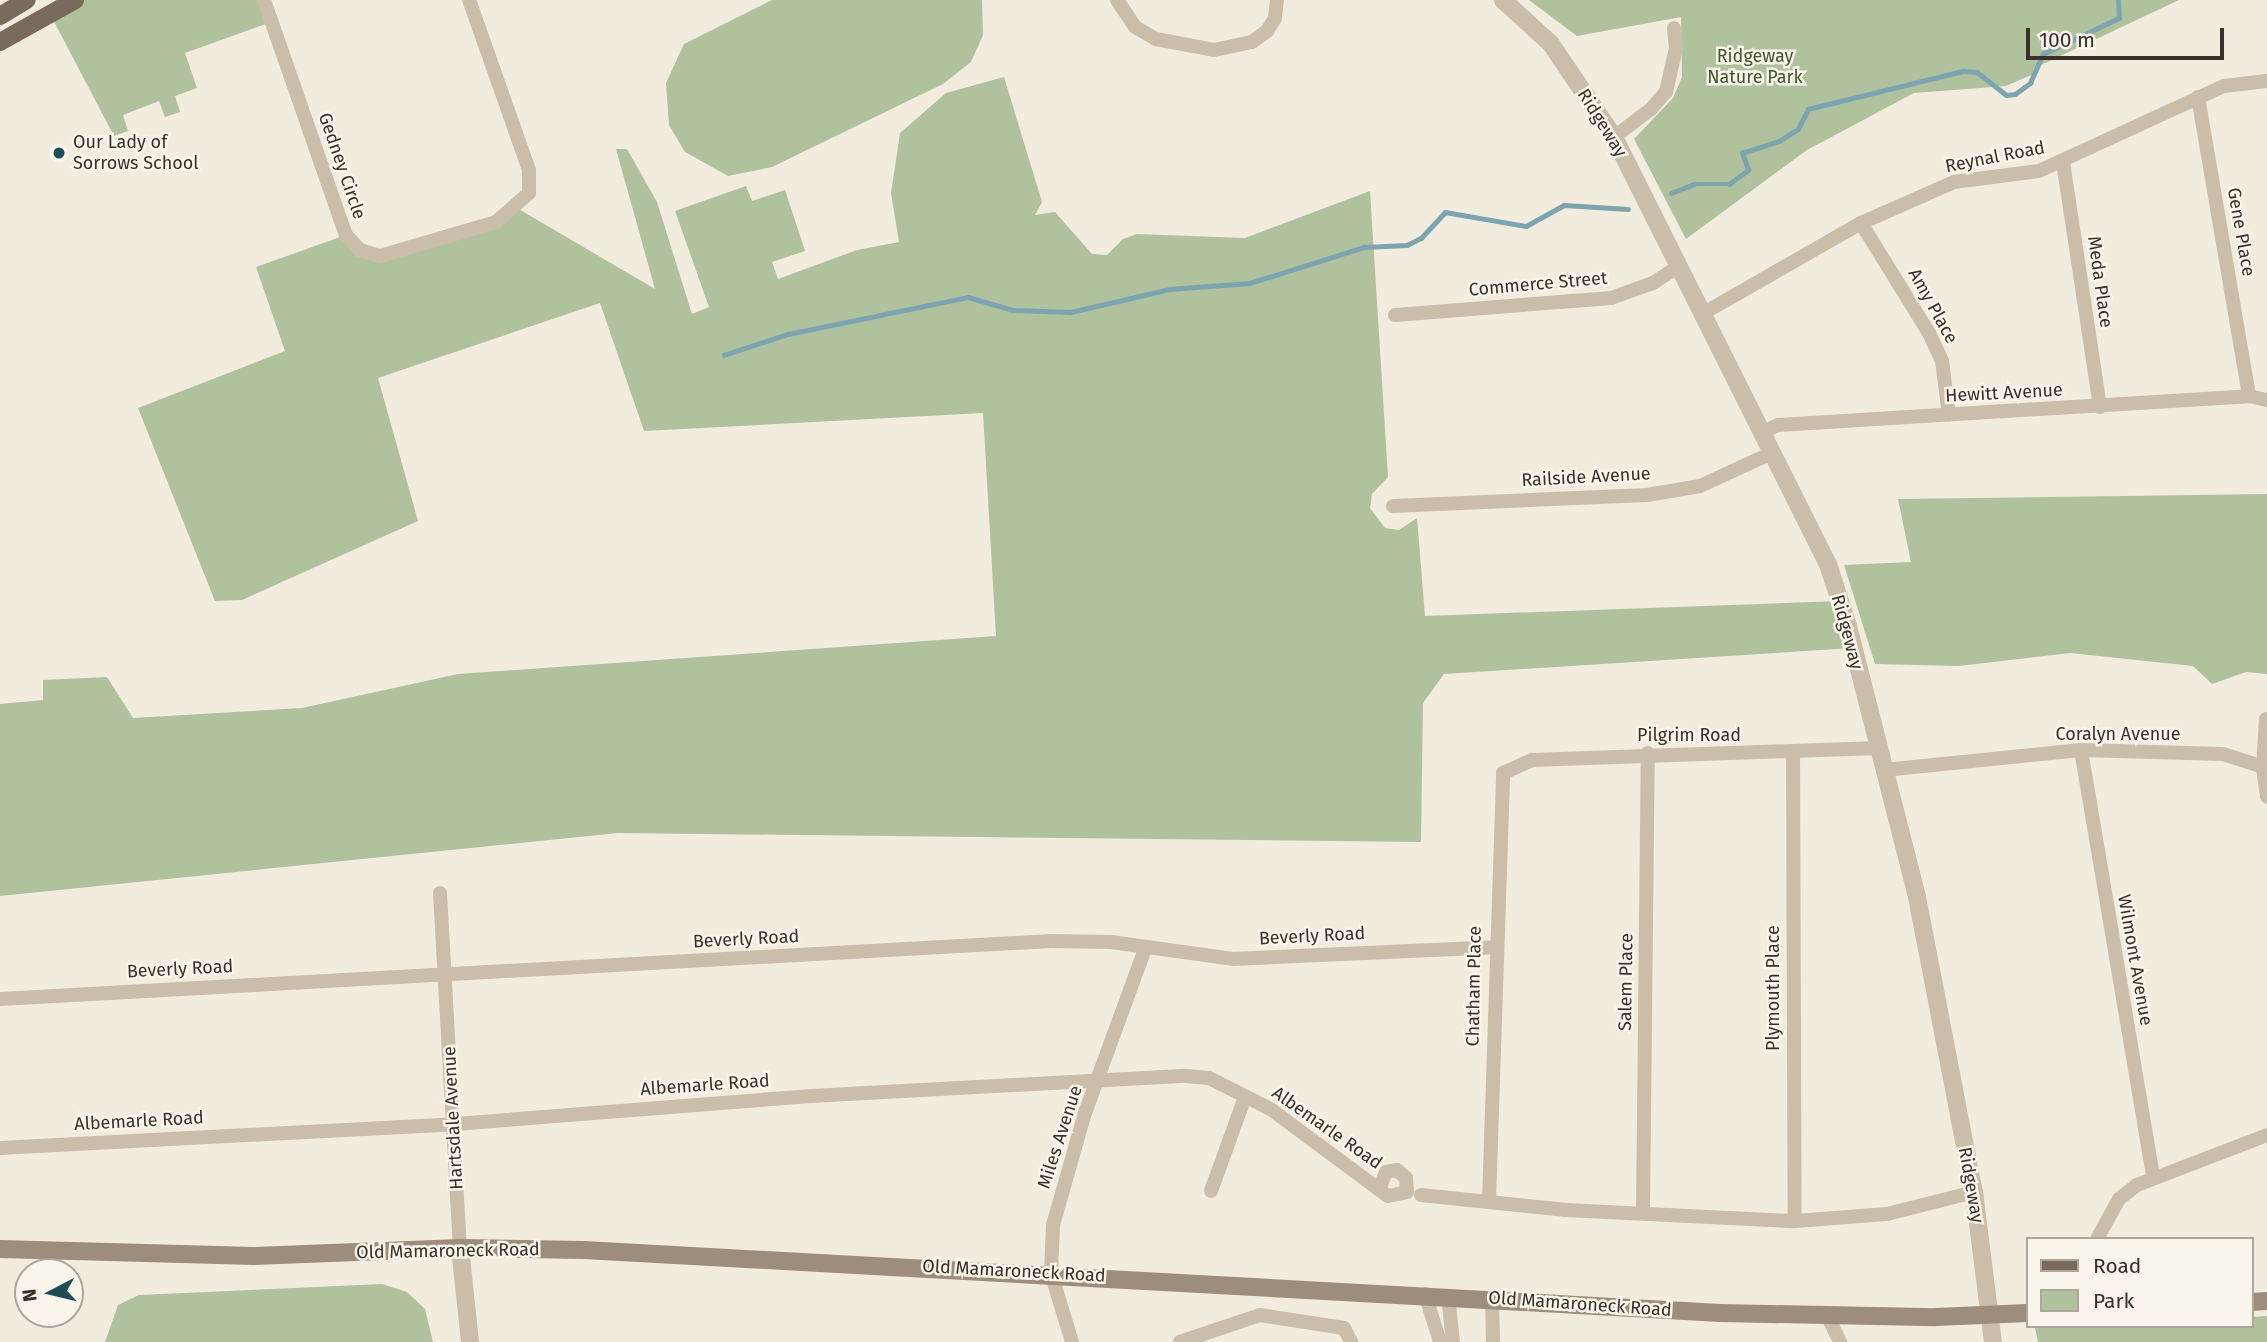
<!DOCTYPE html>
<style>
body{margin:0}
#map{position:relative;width:2267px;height:1342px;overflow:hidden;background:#f2ecde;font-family:"Fira Sans",sans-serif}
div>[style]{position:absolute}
.green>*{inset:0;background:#b0c19e}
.stream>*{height:4.5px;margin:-2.25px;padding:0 2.25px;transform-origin:2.25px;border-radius:2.25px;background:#7da5af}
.minor>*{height:14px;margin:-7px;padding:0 7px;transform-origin:7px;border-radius:7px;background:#cabeaa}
.tertiary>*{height:18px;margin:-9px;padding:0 9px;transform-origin:9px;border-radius:9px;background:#cabeaa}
.secondary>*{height:18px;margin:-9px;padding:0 9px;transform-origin:9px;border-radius:9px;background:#9e8d7b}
.primary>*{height:18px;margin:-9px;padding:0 9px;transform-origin:9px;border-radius:9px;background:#796a5b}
.dots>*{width:19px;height:19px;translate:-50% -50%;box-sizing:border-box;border:4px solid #faf5ea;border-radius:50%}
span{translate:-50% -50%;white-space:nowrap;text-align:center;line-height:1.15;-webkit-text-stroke:5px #faf5ea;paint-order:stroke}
.park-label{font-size:18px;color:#40562d}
.street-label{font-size:18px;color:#383029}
.poi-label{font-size:18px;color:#383029}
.left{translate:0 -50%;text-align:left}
.legend{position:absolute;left:2026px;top:1237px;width:228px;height:91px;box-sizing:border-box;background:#faf5ea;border:2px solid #aca69d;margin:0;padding:9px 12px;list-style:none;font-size:21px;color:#383029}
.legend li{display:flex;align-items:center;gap:14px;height:35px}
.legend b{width:35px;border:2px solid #aca69d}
.north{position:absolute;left:14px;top:1258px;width:70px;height:70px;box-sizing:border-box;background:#faf5ea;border:2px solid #aca69d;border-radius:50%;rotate:263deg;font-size:19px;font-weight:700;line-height:28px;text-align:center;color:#383029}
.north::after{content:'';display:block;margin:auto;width:24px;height:32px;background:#1f4c59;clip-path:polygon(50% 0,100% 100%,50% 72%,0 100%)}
.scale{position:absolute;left:2026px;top:28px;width:198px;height:32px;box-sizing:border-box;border:4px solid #383029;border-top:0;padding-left:9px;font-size:21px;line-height:24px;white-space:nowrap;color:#383029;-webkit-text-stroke:5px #faf5ea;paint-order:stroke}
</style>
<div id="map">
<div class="green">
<i style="clip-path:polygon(75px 0,264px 0,271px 22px,185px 53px,197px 88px,175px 96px,180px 112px,165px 117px,159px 101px,123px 115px,128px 131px,114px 136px,50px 14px)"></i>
<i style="clip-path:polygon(772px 0,982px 0,983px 35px,971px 62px,943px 84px,772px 167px,728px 176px,685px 152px,669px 125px,666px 83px,684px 44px)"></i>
<i style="clip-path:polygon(1529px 0,2179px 0,2039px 66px,2036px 73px,2006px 86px,1914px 93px,1807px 150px,1686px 239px,1634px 139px,1673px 98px,1682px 77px,1681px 17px,1577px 36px)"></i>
<i style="clip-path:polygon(1004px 77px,1042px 202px,1035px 215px,1055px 212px,1092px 254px,1107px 255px,1123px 239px,1137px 234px,1245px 238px,1370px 191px,1388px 477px,1372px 494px,1370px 508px,1385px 528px,1399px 530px,1417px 518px,1425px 616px,1840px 601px,1853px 648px,1444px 674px,1423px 703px,1421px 842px,618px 833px,0 896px,0 704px,43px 700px,43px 680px,107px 677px,133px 718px,302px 708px,458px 674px,996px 636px,983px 413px,644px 431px,600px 303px,378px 378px,418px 521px,242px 600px,215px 601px,138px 408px,285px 351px,256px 267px,346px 235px,380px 256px,517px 208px,655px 289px,616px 149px,627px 149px,657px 202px,692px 314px,709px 307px,675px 211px,746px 186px,752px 201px,785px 190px,805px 251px,772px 262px,778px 279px,857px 250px,899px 242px,891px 193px,900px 133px,946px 93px)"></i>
<i style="clip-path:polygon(2267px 494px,2267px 674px,2246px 672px,2212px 684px,2193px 666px,2070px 653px,1959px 666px,1875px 664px,1844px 565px,1911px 562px,1898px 499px)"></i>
<i style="clip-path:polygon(382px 1284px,407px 1292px,425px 1309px,433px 1342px,105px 1342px,118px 1305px,139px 1295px)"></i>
<i style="clip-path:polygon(2267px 1316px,2267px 1342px,2038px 1342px,2035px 1328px,2251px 1326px,2251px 1317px)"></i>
</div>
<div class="stream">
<i style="left:1671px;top:193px;width:25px;rotate:-21deg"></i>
<i style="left:1694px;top:184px;width:35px"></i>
<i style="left:1729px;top:184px;width:24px;rotate:-36deg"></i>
<i style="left:1748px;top:170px;width:18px;rotate:-109deg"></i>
<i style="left:1742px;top:153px;width:39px;rotate:-18deg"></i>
<i style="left:1779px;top:141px;width:22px;rotate:-32deg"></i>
<i style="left:1798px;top:129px;width:22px;rotate:-63deg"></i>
<i style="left:1808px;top:109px;width:160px;rotate:-13.8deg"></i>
<i style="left:1963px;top:71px;width:14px;rotate:4deg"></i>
<i style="left:1977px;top:72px;width:37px;rotate:38deg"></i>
<i style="left:2006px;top:95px;width:9px;rotate:-6deg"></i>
<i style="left:2015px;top:94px;width:19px;rotate:-36deg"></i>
<i style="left:2030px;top:83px;width:32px;rotate:-66deg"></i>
<i style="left:2043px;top:54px;width:84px;rotate:-25.3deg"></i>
<i style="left:2119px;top:18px;width:18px;rotate:-93deg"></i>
<i style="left:724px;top:355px;width:67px;rotate:-18.2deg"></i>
<i style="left:788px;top:334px;width:184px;rotate:-11.6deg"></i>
<i style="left:968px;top:297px;width:47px;rotate:16.1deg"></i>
<i style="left:1013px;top:310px;width:58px;rotate:2deg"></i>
<i style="left:1071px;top:312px;width:102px;rotate:-13.1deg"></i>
<i style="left:1170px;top:289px;width:80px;rotate:-4.3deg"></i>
<i style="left:1250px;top:283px;width:120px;rotate:-17.5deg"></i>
<i style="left:1364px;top:247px;width:43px;rotate:-2.7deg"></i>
<i style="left:1407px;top:245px;width:16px;rotate:-27deg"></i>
<i style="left:1421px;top:238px;width:35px;rotate:-47deg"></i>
<i style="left:1445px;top:212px;width:82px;rotate:9.8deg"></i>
<i style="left:1526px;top:226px;width:43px;rotate:-28.9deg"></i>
<i style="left:1564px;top:205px;width:64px;rotate:3.6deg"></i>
</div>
<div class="minor">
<i style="left:264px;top:0;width:249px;rotate:70.8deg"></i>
<i style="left:346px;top:235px;width:21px;rotate:47deg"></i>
<i style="left:360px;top:250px;width:21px;rotate:17deg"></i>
<i style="left:380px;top:256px;width:121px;rotate:-16.3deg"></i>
<i style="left:496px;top:222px;width:44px;rotate:-41.3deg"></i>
<i style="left:529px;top:193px;width:23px;rotate:-90deg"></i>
<i style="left:529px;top:170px;width:180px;rotate:-109.4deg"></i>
<i style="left:1117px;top:0;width:32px;rotate:56deg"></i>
<i style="left:1135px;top:27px;width:24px;rotate:30deg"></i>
<i style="left:1156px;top:39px;width:59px;rotate:10.7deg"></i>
<i style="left:1214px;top:50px;width:39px;rotate:-12deg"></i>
<i style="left:1252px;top:42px;width:19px;rotate:-36deg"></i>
<i style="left:1267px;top:31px;width:15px;rotate:-58deg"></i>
<i style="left:1275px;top:18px;width:18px;rotate:-84deg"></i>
<i style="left:2198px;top:97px;width:303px;rotate:80.3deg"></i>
<i style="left:2249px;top:396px;width:18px;rotate:13deg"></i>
<i style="left:1614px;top:137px;width:46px;rotate:-37.1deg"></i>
<i style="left:1651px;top:109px;width:23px;rotate:-49deg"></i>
<i style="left:1666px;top:92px;width:45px;rotate:-77.2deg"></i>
<i style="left:1676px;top:48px;width:20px;rotate:-96deg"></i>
<i style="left:2063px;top:162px;width:248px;rotate:81.4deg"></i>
<i style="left:1861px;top:223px;width:129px;rotate:58.3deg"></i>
<i style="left:1929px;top:333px;width:31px;rotate:65deg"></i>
<i style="left:1942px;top:361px;width:54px;rotate:82.6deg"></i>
<i style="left:1702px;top:314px;width:183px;rotate:-29.8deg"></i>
<i style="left:1861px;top:223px;width:102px;rotate:-23.8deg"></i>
<i style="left:1954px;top:182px;width:86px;rotate:-7.4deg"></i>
<i style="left:2039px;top:171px;width:204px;rotate:-24.7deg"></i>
<i style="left:2224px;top:86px;width:43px;rotate:-6.6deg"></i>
<i style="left:1395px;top:315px;width:217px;rotate:-4.5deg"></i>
<i style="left:1611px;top:298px;width:45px;rotate:-19.7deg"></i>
<i style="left:1653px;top:283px;width:30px;rotate:-33deg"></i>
<i style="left:1763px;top:432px;width:17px;rotate:-25deg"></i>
<i style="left:1778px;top:425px;width:472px;rotate:-3.5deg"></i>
<i style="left:1393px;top:506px;width:254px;rotate:-2.5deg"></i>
<i style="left:1647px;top:495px;width:54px;rotate:-9.6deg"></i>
<i style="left:1700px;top:486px;width:81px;rotate:-24.7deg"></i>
<i style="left:2266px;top:719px;width:49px;rotate:93.5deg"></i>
<i style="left:2263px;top:768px;width:29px;rotate:82deg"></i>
<i style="left:2081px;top:750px;width:432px;rotate:80.4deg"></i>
<i style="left:1793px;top:754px;width:467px;rotate:89.8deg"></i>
<i style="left:1884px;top:770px;width:198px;rotate:-5.8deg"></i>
<i style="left:2081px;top:750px;width:142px;rotate:1.6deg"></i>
<i style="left:2223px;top:754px;width:46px;rotate:17.7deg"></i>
<i style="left:440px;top:893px;width:356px;rotate:86.8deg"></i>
<i style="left:0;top:999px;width:1053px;rotate:-3.16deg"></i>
<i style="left:1051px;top:941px;width:60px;rotate:1deg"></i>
<i style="left:1111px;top:942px;width:123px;rotate:7.9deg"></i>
<i style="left:1233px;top:959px;width:261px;rotate:-2.6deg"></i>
<i style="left:0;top:1148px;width:456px;rotate:-3deg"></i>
<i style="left:455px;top:1124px;width:357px;rotate:-4.5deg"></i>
<i style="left:811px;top:1096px;width:375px;rotate:-3.1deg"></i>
<i style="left:1185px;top:1076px;width:24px;rotate:5deg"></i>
<i style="left:1209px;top:1078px;width:71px;rotate:26.9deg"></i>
<i style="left:1272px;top:1110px;width:144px;rotate:36.6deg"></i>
<i style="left:1388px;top:1196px;width:19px;rotate:-12deg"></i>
<i style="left:1407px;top:1192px;width:14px;rotate:-94deg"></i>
<i style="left:1406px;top:1178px;width:12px;rotate:-138deg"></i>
<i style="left:1397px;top:1170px;width:11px;rotate:170deg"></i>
<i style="left:1386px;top:1172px;width:16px;rotate:112deg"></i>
<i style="left:1211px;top:1191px;width:100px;rotate:-70.1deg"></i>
<i style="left:1421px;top:1195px;width:146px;rotate:5.9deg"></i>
<i style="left:1566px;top:1210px;width:229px;rotate:2.8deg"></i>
<i style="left:1795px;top:1221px;width:92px;rotate:-4.4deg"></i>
<i style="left:1887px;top:1214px;width:90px;rotate:-14.2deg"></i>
<i style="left:1489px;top:1201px;width:428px;rotate:-88.1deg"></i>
<i style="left:1503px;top:773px;width:32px;rotate:-24deg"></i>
<i style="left:1532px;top:760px;width:347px;rotate:-2deg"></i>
<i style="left:1643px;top:1211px;width:458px;rotate:-89.4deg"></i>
<i style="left:2097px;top:1239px;width:46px;rotate:-61.2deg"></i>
<i style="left:2119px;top:1199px;width:23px;rotate:-38deg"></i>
<i style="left:2137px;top:1185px;width:139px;rotate:-21deg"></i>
<i style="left:1425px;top:1294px;width:50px;rotate:72.6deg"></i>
<i style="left:1448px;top:1296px;width:46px;rotate:83.8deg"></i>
<i style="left:1492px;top:1299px;width:43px;rotate:88.7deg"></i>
<i style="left:1827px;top:1315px;width:30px;rotate:64deg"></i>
<i style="left:1072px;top:1342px;width:72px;rotate:-106.9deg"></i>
<i style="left:1051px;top:1273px;width:48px;rotate:-87.6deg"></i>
<i style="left:1053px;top:1225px;width:116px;rotate:-74.1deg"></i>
<i style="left:1085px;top:1113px;width:175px;rotate:-69.9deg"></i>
<i style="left:1180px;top:1342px;width:84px;rotate:-18.6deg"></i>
<i style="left:1260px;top:1315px;width:85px;rotate:8.8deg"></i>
<i style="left:1344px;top:1328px;width:16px;rotate:63deg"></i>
</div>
<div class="tertiary">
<i style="left:1503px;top:0;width:65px;rotate:42.5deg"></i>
<i style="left:1551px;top:44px;width:112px;rotate:55.9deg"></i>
<i style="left:1614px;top:137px;width:478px;rotate:63.4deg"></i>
<i style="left:1828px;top:564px;width:65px;rotate:72.1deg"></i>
<i style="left:1848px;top:626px;width:280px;rotate:75.7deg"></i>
<i style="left:1917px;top:897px;width:300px;rotate:79.1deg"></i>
<i style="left:1974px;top:1192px;width:151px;rotate:82.8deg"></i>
<i style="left:460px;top:1248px;width:95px;rotate:83.9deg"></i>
</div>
<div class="secondary">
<i style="left:0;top:1249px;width:254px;rotate:1.6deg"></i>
<i style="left:254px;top:1256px;width:206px;rotate:-2.2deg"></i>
<i style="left:460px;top:1248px;width:124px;rotate:0.9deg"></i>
<i style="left:584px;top:1250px;width:1138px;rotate:3.17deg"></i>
<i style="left:1720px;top:1313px;width:216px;rotate:1.1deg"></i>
<i style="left:1936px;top:1317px;width:91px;rotate:-2.5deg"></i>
<i style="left:2251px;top:1302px;width:16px;rotate:-4deg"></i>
</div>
<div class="primary">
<i style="left:0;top:16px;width:31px;rotate:-31deg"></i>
<i style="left:0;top:42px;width:86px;rotate:-29.2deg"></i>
</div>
<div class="dots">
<i style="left:59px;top:153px;background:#1f4c59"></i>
</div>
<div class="park-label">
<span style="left:1755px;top:67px">Ridgeway<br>Nature Park</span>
</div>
<div class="street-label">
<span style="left:1602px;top:123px;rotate:58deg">Ridgeway</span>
<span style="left:1995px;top:157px;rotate:-11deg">Reynal Road</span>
<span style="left:342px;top:166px;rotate:71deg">Gedney Circle</span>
<span style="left:2241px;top:232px;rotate:80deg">Gene Place</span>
<span style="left:2100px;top:282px;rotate:82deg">Meda Place</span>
<span style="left:1538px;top:284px;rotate:-5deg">Commerce Street</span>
<span style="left:1933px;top:306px;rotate:61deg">Amy Place</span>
<span style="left:2004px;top:393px;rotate:-3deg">Hewitt Avenue</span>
<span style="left:1586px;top:477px;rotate:-3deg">Railside Avenue</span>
<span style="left:1847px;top:632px;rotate:75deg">Ridgeway</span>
<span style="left:2118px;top:734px">Coralyn Avenue</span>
<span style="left:1689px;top:735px">Pilgrim Road</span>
<span style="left:1312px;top:936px;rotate:-3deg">Beverly Road</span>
<span style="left:746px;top:939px;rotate:-3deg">Beverly Road</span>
<span style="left:2135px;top:960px;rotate:80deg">Wilmont Avenue</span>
<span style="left:180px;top:969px;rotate:-3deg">Beverly Road</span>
<span style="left:1626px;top:982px;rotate:-89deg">Salem Place</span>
<span style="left:1474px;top:986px;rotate:-89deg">Chatham Place</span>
<span style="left:1773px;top:988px;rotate:-90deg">Plymouth Place</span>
<span style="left:705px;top:1085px;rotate:-4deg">Albemarle Road</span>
<span style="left:453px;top:1118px;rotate:-93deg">Hartsdale Avenue</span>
<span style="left:139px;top:1121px;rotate:-3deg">Albemarle Road</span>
<span style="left:1327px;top:1128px;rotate:35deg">Albemarle Road</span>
<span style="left:1060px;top:1137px;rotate:-72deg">Miles Avenue</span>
<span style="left:1971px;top:1185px;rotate:80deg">Ridgeway</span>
<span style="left:448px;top:1251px;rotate:-1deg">Old Mamaroneck Road</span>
<span style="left:1014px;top:1271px;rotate:3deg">Old Mamaroneck Road</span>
<span style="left:1580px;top:1304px;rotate:4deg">Old Mamaroneck Road</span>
</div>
<div class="poi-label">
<span class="left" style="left:73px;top:153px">Our Lady of<br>Sorrows School</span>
</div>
<ul class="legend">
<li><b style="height:9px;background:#796a5b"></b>Road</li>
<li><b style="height:19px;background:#b0c19e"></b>Park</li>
</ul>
<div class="north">N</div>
<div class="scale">100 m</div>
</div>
